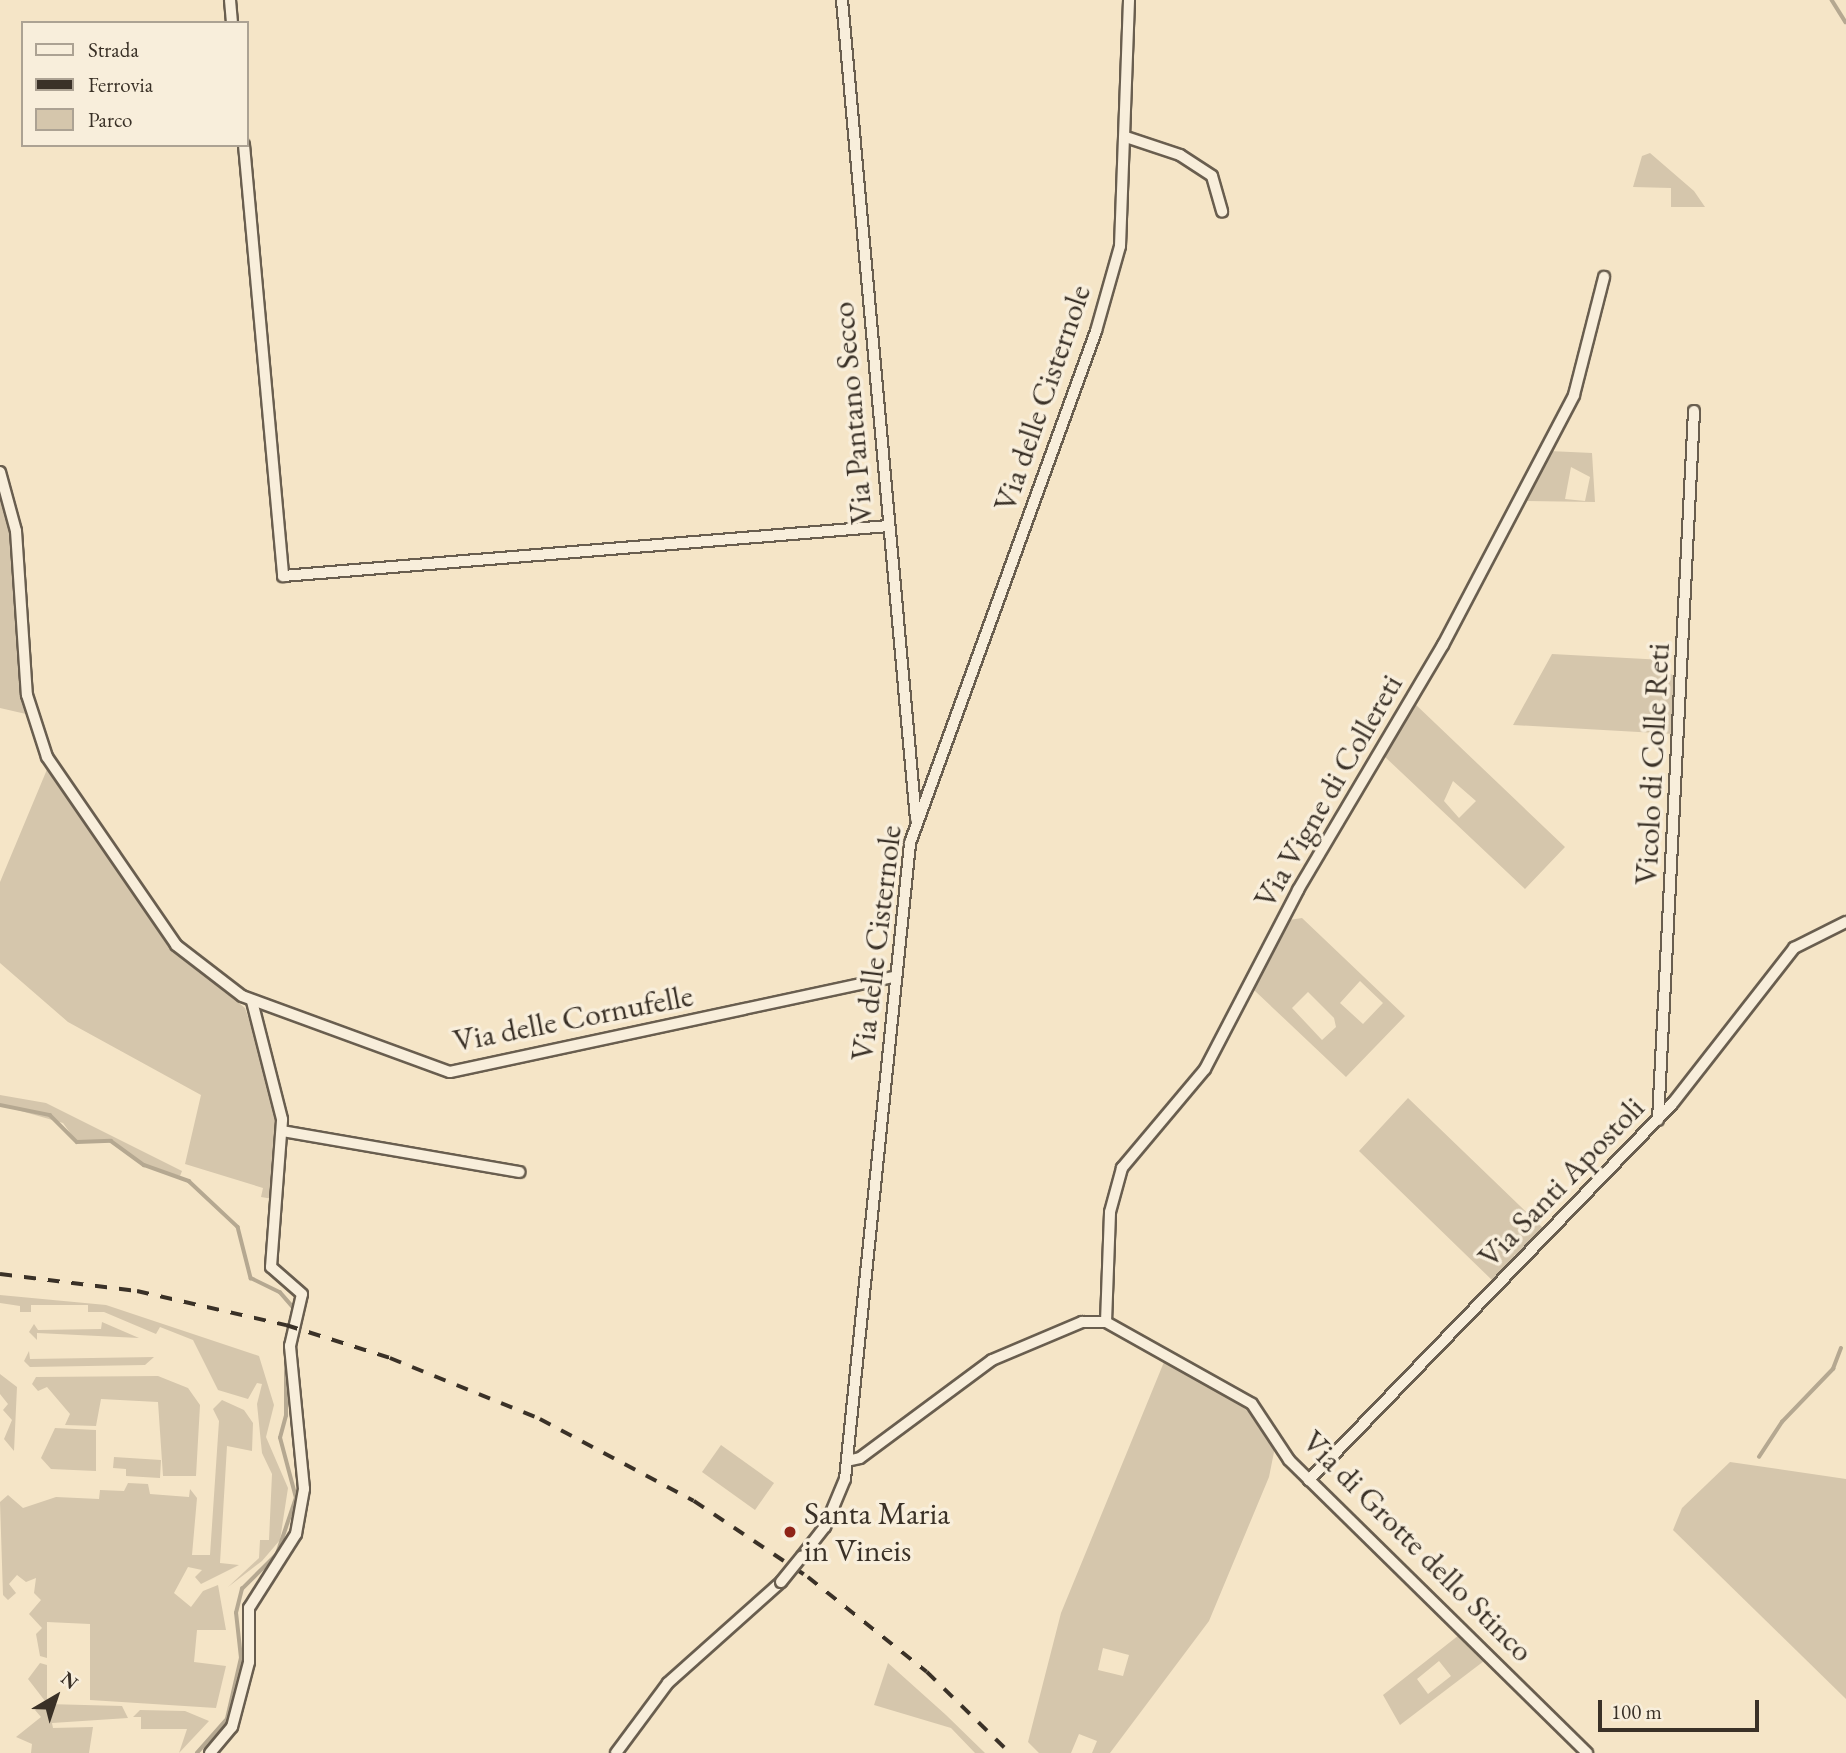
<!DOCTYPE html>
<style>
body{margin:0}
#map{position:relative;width:1846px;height:1753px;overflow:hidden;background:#f5e5c7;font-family:"EB Garamond",serif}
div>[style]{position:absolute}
.green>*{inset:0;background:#d5c6ac}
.stream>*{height:3.5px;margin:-1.75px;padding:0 1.75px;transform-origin:1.75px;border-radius:1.75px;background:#b5a891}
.roads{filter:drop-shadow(2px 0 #695e4f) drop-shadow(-2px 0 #695e4f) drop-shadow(0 2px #695e4f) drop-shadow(0 -2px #695e4f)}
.street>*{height:10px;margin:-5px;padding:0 5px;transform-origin:5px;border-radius:5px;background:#f8eedb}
.rail>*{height:3.5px;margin-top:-1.75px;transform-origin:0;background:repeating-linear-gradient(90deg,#3a3127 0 12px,transparent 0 24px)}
.bridges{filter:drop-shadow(2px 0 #695e4f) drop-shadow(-2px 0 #695e4f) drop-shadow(0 2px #695e4f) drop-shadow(0 -2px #695e4f)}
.street-bridge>*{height:10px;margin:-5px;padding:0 5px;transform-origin:5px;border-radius:5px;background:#f8eedb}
.dots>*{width:19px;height:19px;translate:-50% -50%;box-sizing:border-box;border:4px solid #f8eedb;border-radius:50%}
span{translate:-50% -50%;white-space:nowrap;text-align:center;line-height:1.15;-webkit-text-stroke:7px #f8eedb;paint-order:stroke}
.street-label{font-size:32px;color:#3a3127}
.poi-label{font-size:32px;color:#3a3127}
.left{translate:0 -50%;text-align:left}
.legend{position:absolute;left:21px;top:21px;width:228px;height:126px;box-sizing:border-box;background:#f8eedb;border:2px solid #aca293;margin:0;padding:9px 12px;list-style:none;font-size:21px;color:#3a3127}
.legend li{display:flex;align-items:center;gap:14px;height:35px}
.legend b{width:35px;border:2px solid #aca293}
.north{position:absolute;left:21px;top:1662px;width:70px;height:70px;-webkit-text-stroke:5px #f8eedb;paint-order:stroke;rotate:39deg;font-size:19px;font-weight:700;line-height:28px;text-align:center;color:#3a3127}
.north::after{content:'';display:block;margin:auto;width:24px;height:32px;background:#3a3127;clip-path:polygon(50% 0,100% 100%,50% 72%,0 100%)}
.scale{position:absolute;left:1598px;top:1700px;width:161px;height:32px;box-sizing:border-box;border:4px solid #3a3127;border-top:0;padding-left:9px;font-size:21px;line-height:24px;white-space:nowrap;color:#3a3127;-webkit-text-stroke:5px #f8eedb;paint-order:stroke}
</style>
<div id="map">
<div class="green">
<i style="clip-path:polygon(1650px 153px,1694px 191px,1705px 207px,1671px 207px,1671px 188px,1633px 187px,1642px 156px)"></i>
<i style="clip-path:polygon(evenodd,1549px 451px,1592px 453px,1595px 502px,1527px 501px,1549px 451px,1571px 467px,1590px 477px,1585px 501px,1565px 499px,1571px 467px)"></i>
<i style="clip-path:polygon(0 480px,15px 561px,26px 714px,0 708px)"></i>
<i style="clip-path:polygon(1552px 654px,1664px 660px,1664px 670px,1676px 677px,1674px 734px,1513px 725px)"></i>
<i style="clip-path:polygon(evenodd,1414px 703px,1565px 847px,1525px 889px,1384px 756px,1414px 703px,1453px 781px,1476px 801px,1459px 818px,1444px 801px,1453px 781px)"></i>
<i style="clip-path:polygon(48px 767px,168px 946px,245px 1008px,280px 1112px,273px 1199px,261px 1197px,263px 1188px,185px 1164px,201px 1095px,68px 1022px,0 963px,0 882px)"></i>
<i style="clip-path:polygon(evenodd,1302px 918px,1405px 1016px,1346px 1077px,1254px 990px,1289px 920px,1302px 918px,1360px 981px,1383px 1003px,1363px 1024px,1340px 1003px,1360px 981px,1302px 918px,1308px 992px,1334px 1018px,1336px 1027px,1322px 1040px,1292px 1008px,1308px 992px)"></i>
<i style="clip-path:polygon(0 1095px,46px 1103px,182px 1171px,180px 1176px,144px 1165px,111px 1141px,77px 1142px,63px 1123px,0 1105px)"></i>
<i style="clip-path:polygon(1408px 1098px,1546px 1231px,1525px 1253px,1514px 1255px,1517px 1261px,1495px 1283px,1359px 1151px)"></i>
<i style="clip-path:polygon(0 1295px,106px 1305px,259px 1356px,274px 1405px,266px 1437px,288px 1488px,280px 1540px,262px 1561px,228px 1587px,259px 1558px,260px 1540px,269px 1540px,272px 1474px,262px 1453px,257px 1404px,262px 1384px,257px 1383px,248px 1399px,218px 1390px,193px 1340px,160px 1327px,156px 1334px,104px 1312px,88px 1312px,88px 1305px,31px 1305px,31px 1312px,20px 1312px,20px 1306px,0 1303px)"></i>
<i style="clip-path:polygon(102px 1322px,139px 1338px,37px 1333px,37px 1340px,29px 1332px,34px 1324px,38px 1330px,101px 1329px)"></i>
<i style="clip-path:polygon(29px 1351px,30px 1359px,154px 1357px,145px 1365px,30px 1367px,24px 1361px)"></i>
<i style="clip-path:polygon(evenodd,1164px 1362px,1228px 1394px,1257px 1419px,1275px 1447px,1269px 1477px,1209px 1621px,1110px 1753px,1092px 1753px,1097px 1741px,1079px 1734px,1071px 1753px,1039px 1753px,1028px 1742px,1061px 1613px,1164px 1362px,1103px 1648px,1129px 1655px,1123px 1676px,1098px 1670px,1103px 1648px)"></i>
<i style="clip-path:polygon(0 1374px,17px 1387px,14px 1451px,4px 1439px,12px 1420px,3px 1410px,8px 1404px,0 1394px)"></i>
<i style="clip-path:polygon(158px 1376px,188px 1388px,200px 1405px,196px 1476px,163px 1476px,158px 1402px,101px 1399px,96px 1426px,65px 1425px,70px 1414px,47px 1387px,38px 1391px,32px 1384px,36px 1377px)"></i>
<i style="clip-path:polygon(222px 1400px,244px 1410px,253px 1423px,252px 1451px,227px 1446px,220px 1563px,239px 1565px,201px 1584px,195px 1577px,202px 1570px,188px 1567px,174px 1593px,191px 1607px,203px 1591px,218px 1585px,226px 1630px,197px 1630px,194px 1662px,226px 1666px,216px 1708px,90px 1700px,90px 1624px,47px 1622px,47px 1658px,40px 1656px,36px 1634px,42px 1628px,29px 1614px,41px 1600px,34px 1593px,36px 1578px,26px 1582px,17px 1575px,9px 1584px,16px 1593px,8px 1600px,3px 1595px,0 1502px,8px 1495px,23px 1508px,56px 1497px,99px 1499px,100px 1490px,124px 1491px,128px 1483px,148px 1484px,150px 1494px,189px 1497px,190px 1489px,197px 1498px,192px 1555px,210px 1555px,219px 1421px,213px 1409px)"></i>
<i style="clip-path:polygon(55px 1428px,96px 1430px,96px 1471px,51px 1469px,41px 1458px)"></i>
<i style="clip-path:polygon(721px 1445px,774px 1483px,755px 1510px,702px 1472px)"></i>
<i style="clip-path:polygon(114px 1457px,161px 1460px,160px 1478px,126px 1476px,126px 1469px,113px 1468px)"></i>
<i style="clip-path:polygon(1730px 1462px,1846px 1479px,1846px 1699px,1673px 1530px,1682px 1508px)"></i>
<i style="clip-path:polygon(evenodd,1459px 1635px,1484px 1661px,1400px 1725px,1383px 1695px,1459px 1635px,1439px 1661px,1451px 1676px,1428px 1694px,1417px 1679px,1439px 1661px)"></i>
<i style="clip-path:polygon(40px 1663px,47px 1665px,47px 1704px,122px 1706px,128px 1718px,52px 1723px,53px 1728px,93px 1727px,89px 1753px,31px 1753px,32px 1744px,16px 1737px,41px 1717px,35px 1710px,45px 1701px,28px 1679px)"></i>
<i style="clip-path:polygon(888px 1663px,946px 1715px,985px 1753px,975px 1753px,951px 1728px,874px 1705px)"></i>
<i style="clip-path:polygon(140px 1710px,185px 1711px,209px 1721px,179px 1753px,187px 1729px,141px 1729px,141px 1717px,133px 1717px)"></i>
</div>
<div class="stream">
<i style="left:1832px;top:0;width:26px;rotate:58deg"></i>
<i style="left:0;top:1105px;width:51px;rotate:11.3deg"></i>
<i style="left:50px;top:1115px;width:38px;rotate:45deg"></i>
<i style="left:77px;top:1142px;width:34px;rotate:-2deg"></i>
<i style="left:111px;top:1141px;width:41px;rotate:36deg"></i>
<i style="left:144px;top:1165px;width:48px;rotate:19.6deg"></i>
<i style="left:189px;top:1181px;width:67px;rotate:43.2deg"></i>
<i style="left:238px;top:1227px;width:53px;rotate:75.7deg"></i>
<i style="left:251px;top:1278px;width:32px;rotate:26deg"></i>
<i style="left:280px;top:1292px;width:23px;rotate:49deg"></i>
<i style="left:1759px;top:1457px;width:42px;rotate:-56.7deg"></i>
<i style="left:1782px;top:1422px;width:74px;rotate:-46.1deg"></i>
<i style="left:1833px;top:1369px;width:22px;rotate:-69deg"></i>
<i style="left:197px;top:1753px;width:45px;rotate:-48.6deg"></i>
<i style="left:227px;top:1719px;width:63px;rotate:-77.1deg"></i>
<i style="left:241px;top:1658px;width:45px;rotate:-96.3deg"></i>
<i style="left:236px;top:1613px;width:25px;rotate:-76deg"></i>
<i style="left:242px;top:1589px;width:49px;rotate:-45deg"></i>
<i style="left:277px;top:1554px;width:59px;rotate:-71.3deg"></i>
<i style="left:296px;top:1498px;width:62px;rotate:-104.9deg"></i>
<i style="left:280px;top:1438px;width:23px;rotate:-75deg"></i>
<i style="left:286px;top:1416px;width:70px;rotate:-90deg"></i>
</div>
<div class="roads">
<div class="street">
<i style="left:230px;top:0;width:23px;rotate:85deg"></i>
<i style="left:842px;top:0;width:822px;rotate:84.84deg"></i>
<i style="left:1126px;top:137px;width:57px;rotate:18.4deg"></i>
<i style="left:1180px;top:155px;width:38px;rotate:33deg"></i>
<i style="left:1212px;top:176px;width:37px;rotate:74deg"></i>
<i style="left:244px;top:145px;width:433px;rotate:84.8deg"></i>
<i style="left:283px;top:576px;width:608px;rotate:-4.72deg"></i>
<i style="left:0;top:472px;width:61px;rotate:74.8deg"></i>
<i style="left:16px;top:531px;width:164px;rotate:86.2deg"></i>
<i style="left:27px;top:695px;width:65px;rotate:72.1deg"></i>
<i style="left:47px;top:757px;width:228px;rotate:55.5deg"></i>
<i style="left:176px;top:945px;width:83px;rotate:37.7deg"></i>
<i style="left:242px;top:996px;width:221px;rotate:20.1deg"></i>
<i style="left:450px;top:1072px;width:455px;rotate:-12.1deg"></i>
<i style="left:1658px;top:1120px;width:710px;rotate:-87.09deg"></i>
<i style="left:282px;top:1131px;width:241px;rotate:9.8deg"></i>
<i style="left:1106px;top:1322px;width:110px;rotate:-87.9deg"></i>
<i style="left:1110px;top:1212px;width:46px;rotate:-74.7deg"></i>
<i style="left:1122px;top:1168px;width:129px;rotate:-50deg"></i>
<i style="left:1205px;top:1069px;width:202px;rotate:-62.5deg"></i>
<i style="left:1298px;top:890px;width:285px;rotate:-59.4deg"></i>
<i style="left:1443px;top:645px;width:282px;rotate:-62.3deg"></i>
<i style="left:1574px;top:395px;width:122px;rotate:-75.7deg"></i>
<i style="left:847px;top:1461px;width:13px;rotate:-13deg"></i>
<i style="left:860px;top:1458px;width:164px;rotate:-36.6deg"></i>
<i style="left:992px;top:1360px;width:98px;rotate:-22.9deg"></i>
<i style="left:1082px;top:1322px;width:24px"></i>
<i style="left:1106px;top:1322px;width:167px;rotate:29.3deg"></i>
<i style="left:1252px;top:1404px;width:67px;rotate:56.5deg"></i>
<i style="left:1289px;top:1460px;width:418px;rotate:44.5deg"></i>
<i style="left:1309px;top:1480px;width:524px;rotate:-46.01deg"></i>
<i style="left:1673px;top:1103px;width:197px;rotate:-52deg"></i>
<i style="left:1794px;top:948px;width:58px;rotate:-26.6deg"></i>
<i style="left:802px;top:1556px;width:37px;rotate:-52deg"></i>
<i style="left:825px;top:1527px;width:52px;rotate:-67.4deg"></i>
<i style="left:845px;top:1479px;width:639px;rotate:-84.16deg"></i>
<i style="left:910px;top:843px;width:545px;rotate:-70.03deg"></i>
<i style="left:1096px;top:331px;width:88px;rotate:-74.2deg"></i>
<i style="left:1120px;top:246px;width:246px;rotate:-87.9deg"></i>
<i style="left:210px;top:1753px;width:34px;rotate:-50deg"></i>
<i style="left:232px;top:1727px;width:67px;rotate:-75.3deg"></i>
<i style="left:249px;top:1662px;width:54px;rotate:-90deg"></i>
<i style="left:249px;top:1608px;width:88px;rotate:-57.6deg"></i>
<i style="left:296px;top:1534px;width:46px;rotate:-79.9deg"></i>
<i style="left:304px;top:1489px;width:144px;rotate:-95.6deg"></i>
<i style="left:290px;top:1346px;width:53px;rotate:-77deg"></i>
<i style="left:302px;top:1294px;width:41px;rotate:-138.9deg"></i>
<i style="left:271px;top:1267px;width:148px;rotate:-85.7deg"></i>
<i style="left:282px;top:1119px;width:122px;rotate:-104.3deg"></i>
<i style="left:616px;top:1753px;width:87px;rotate:-53.4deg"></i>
<i style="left:668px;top:1683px;width:152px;rotate:-41.8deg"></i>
</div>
</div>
<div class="rail">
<i style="left:0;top:1274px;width:138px;rotate:7.1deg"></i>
<i style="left:137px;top:1291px;width:153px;rotate:12.9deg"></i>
<i style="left:286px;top:1325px;width:109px;rotate:17.6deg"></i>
<i style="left:390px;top:1358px;width:162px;rotate:22.1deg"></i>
<i style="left:540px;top:1419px;width:174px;rotate:28deg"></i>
<i style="left:694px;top:1501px;width:137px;rotate:33.7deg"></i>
<i style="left:808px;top:1577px;width:152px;rotate:38.6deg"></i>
<i style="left:927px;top:1672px;width:116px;rotate:44.3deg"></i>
</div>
<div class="bridges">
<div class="street-bridge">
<i style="left:781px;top:1582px;width:33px;rotate:-51deg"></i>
</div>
</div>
<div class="dots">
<i style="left:790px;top:1532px;background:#8f2418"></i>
</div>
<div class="street-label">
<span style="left:1042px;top:398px;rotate:-71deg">Via delle Cisternole</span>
<span style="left:852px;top:413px;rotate:-95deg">Via Pantano Secco</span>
<span style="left:1652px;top:764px;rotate:-87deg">Vicolo di Colle Reti</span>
<span style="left:1328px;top:791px;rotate:-60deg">Via Vigne di Collereti</span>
<span style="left:876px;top:943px;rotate:-83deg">Via delle Cisternole</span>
<span style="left:573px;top:1018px;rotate:-11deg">Via delle Cornufelle</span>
<span style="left:1561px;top:1182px;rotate:-46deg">Via Santi Apostoli</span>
<span style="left:1418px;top:1546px;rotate:45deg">Via di Grotte dello Stinco</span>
</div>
<div class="poi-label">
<span class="left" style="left:804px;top:1532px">Santa Maria<br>in Vineis</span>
</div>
<ul class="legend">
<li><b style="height:9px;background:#f8eedb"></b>Strada</li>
<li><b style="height:9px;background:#3a3127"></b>Ferrovia</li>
<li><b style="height:19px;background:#d5c6ac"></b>Parco</li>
</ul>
<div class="north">N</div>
<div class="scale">100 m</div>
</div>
